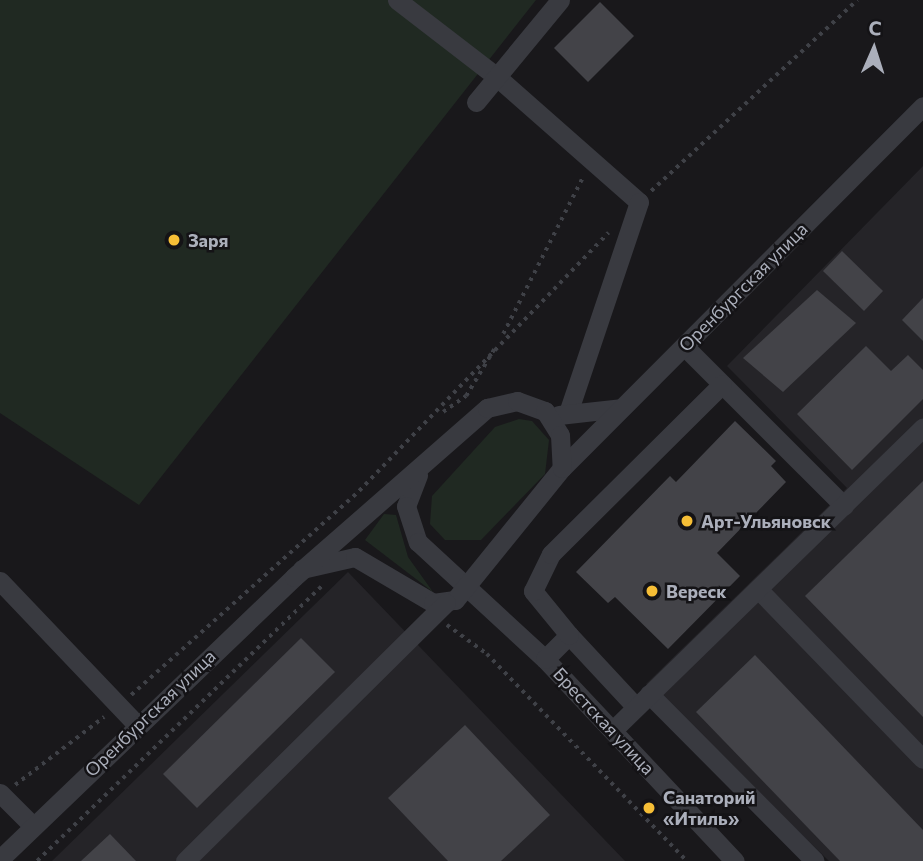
<!DOCTYPE html>
<meta charset="utf-8">
<style>
body{margin:0}
#map{position:relative;width:923px;height:861px;overflow:hidden;background:#19181b;font-family:Commissioner,sans-serif}
div>[style]{position:absolute}
.built>*{inset:0;background:#252428}
.green>*{inset:0;background:#202922}
.building>*{inset:0;background:#434348}
.path>*{height:3.5px;margin-top:-1.75px;transform-origin:0;background:repeating-linear-gradient(90deg,#3f4147 0 3.5px,transparent 0 8.5px)}
.minor>*{height:19px;margin:-9.5px;padding:0 9.5px;transform-origin:9.5px;border-radius:9.5px;background:#393a40}
.dots>*{width:19px;height:19px;translate:-50% -50%;box-sizing:border-box;border:4px solid #141316;border-radius:50%}
span{translate:-50% -50%;white-space:nowrap;text-align:center;line-height:1.15;-webkit-text-stroke:5px #141316;paint-order:stroke}
.poi-label{font-size:18px;color:#abafbb;font-weight:700}
.left{translate:0 -50%;text-align:left}
.street-label{font-size:18px;color:#abafbb}
.north{position:absolute;left:839px;top:14px;width:70px;height:70px;-webkit-text-stroke:5px #141316;paint-order:stroke;rotate:3deg;font-size:19px;font-weight:700;line-height:28px;text-align:center;color:#abafbb}
.north::after{content:'';display:block;margin:auto;width:24px;height:32px;background:#abafbb;clip-path:polygon(50% 0,100% 100%,50% 72%,0 100%)}
</style>
<div id="map">
<div class="built">
<i style="clip-path:polygon(923px 166px,923px 861px,829px 861px,646px 684px,847px 488px,727px 366px)"></i>
<i style="clip-path:polygon(348px 572px,625px 861px,52px 861px)"></i>
</div>
<div class="green">
<i style="clip-path:polygon(0 0,536px 0,139px 505px,0 413px)"></i>
<i style="clip-path:polygon(519px 419px,532px 421px,549px 440px,545px 474px,481px 540px,445px 540px,430px 524px,432px 496px,495px 427px)"></i>
<i style="clip-path:polygon(384px 514px,396px 515px,408px 557px,433px 592px,365px 540px)"></i>
</div>
<div class="building">
<i style="clip-path:polygon(600px 2px,634px 36px,588px 82px,554px 48px)"></i>
<i style="clip-path:polygon(842px 251px,883px 291px,864px 311px,823px 271px)"></i>
<i style="clip-path:polygon(817px 290px,856px 323px,783px 392px,743px 358px)"></i>
<i style="clip-path:polygon(923px 298px,923px 341px,902px 320px)"></i>
<i style="clip-path:polygon(866px 346px,891px 371px,908px 355px,923px 370px,923px 399px,852px 470px,797px 414px)"></i>
<i style="clip-path:polygon(735px 421px,776px 461px,771px 466px,786px 482px,717px 553px,740px 576px,668px 649px,615px 597px,608px 603px,576px 572px,670px 476px,676px 482px)"></i>
<i style="clip-path:polygon(923px 481px,923px 717px,805px 596px)"></i>
<i style="clip-path:polygon(301px 638px,335px 672px,197px 808px,163px 774px)"></i>
<i style="clip-path:polygon(755px 655px,923px 830px,923px 861px,840px 861px,696px 712px)"></i>
<i style="clip-path:polygon(465px 725px,550px 815px,501px 861px,448px 861px,388px 798px)"></i>
<i style="clip-path:polygon(110px 834px,136px 861px,81px 861px)"></i>
</div>
<div class="path">
<i style="left:651px;top:191px;width:281px;rotate:-42.8deg"></i>
<i style="left:503px;top:334px;width:178px;rotate:-63deg"></i>
<i style="left:443px;top:412px;width:28px;rotate:-35deg"></i>
<i style="left:466px;top:396px;width:58px;rotate:-59deg"></i>
<i style="left:447px;top:625px;width:49px;rotate:35.9deg"></i>
<i style="left:487px;top:654px;width:288px;rotate:46deg"></i>
<i style="left:131px;top:695px;width:306px;rotate:-41.8deg"></i>
<i style="left:359px;top:491px;width:359px;rotate:-46deg"></i>
<i style="left:15px;top:785px;width:112px;rotate:-37.4deg"></i>
<i style="left:37px;top:861px;width:397px;rotate:-44deg"></i>
</div>
<div class="minor">
<i style="left:397px;top:0;width:126px;rotate:37.6deg"></i>
<i style="left:497px;top:77px;width:189px;rotate:41.4deg"></i>
<i style="left:639px;top:202px;width:219px;rotate:108.6deg"></i>
<i style="left:476px;top:102px;width:132px;rotate:-50.5deg"></i>
<i style="left:684px;top:346px;width:226px;rotate:45deg"></i>
<i style="left:559px;top:415px;width:62px;rotate:-6.4deg"></i>
<i style="left:418px;top:475px;width:33px;rotate:111deg"></i>
<i style="left:406px;top:506px;width:38px;rotate:72deg"></i>
<i style="left:418px;top:542px;width:173px;rotate:42.7deg"></i>
<i style="left:545px;top:659px;width:277px;rotate:46.8deg"></i>
<i style="left:302px;top:569px;width:54px;rotate:-12.8deg"></i>
<i style="left:355px;top:557px;width:91px;rotate:30.5deg"></i>
<i style="left:433px;top:603px;width:22px;rotate:-8deg"></i>
<i style="left:455px;top:600px;width:170px;rotate:-51deg"></i>
<i style="left:562px;top:468px;width:511px;rotate:-45.08deg"></i>
<i style="left:0;top:581px;width:197px;rotate:46.4deg"></i>
<i style="left:759px;top:590px;width:235px;rotate:45.9deg"></i>
<i style="left:569px;top:635px;width:98px;rotate:47.1deg"></i>
<i style="left:545px;top:659px;width:34px;rotate:-45deg"></i>
<i style="left:569px;top:635px;width:57px;rotate:-129.3deg"></i>
<i style="left:533px;top:591px;width:41px;rotate:-64.1deg"></i>
<i style="left:551px;top:554px;width:241px;rotate:-44.8deg"></i>
<i style="left:649px;top:694px;width:235px;rotate:45.2deg"></i>
<i style="left:613px;top:730px;width:433px;rotate:-44.3deg"></i>
<i style="left:0;top:793px;width:47px;rotate:45deg"></i>
<i style="left:0;top:859px;width:407px;rotate:-43.8deg"></i>
<i style="left:294px;top:577px;width:257px;rotate:-41.2deg"></i>
<i style="left:487px;top:408px;width:31px;rotate:-13deg"></i>
<i style="left:517px;top:401px;width:30px;rotate:20deg"></i>
<i style="left:545px;top:411px;width:28px;rotate:58deg"></i>
<i style="left:560px;top:435px;width:33px;rotate:87deg"></i>
<i style="left:185px;top:861px;width:367px;rotate:-44.7deg"></i>
</div>
<div class="dots">
<i style="left:174px;top:240px;background:#f6be36"></i>
<i style="left:687px;top:521px;background:#f6be36"></i>
<i style="left:652px;top:591px;background:#f6be36"></i>
<i style="left:649px;top:808px;background:#f6be36"></i>
</div>
<div class="poi-label">
<span class="left" style="left:188px;top:240px">Заря</span>
<span class="left" style="left:701px;top:521px">Арт-Ульяновск</span>
<span class="left" style="left:666px;top:591px">Вереск</span>
<span class="left" style="left:663px;top:808px">Санаторий<br>«Итиль»</span>
</div>
<div class="street-label">
<span style="left:743px;top:287px;rotate:-45deg">Оренбургская улица</span>
<span style="left:150px;top:713px;rotate:-44deg">Оренбургская улица</span>
<span style="left:604px;top:721px;rotate:47deg">Брестская улица</span>
</div>
<div class="north">С</div>
</div>
